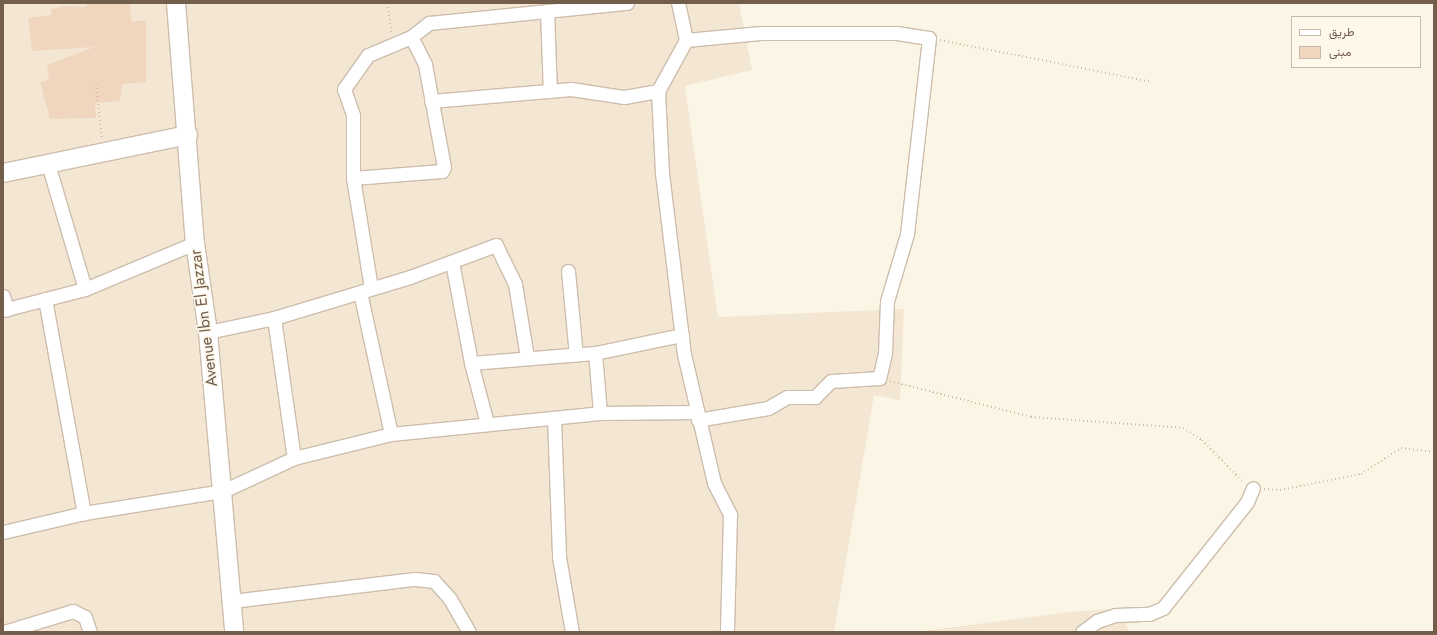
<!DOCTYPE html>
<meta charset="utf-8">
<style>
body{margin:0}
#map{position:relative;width:1437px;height:635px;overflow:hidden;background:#fbf5e5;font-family:Jost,Vazirmatn,sans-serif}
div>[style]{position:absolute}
.residential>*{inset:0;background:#f3e7d4}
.building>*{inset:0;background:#f0d6be}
.path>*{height:2px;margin-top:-1px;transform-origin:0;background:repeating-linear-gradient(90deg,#d5b9a1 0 1px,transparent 0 4px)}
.roads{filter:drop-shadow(1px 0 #cdbdac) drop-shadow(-1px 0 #cdbdac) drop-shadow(0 1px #cdbdac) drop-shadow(0 -1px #cdbdac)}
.street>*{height:13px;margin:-6.5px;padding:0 6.5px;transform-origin:6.5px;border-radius:6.5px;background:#fff}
.secondary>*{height:18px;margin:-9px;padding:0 9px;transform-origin:9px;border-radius:9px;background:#fff}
span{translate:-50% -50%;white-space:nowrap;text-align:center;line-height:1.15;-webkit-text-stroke:3px #fef8eb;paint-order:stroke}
.street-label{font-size:16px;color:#735d4b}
.frame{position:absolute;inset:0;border:4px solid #735d4b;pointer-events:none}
.legend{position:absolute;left:1291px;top:16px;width:130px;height:52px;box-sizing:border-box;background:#fef8eb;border:1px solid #c6baab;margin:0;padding:5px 7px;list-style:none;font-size:12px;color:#735d4b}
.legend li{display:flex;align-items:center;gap:8px;height:20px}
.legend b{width:20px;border:1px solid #c6baab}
</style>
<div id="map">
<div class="residential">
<i style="clip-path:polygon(3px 3px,739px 3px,752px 70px,685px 86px,718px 317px,904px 309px,900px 400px,874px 395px,834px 632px,3px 632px)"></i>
<i style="clip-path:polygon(1121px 608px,1129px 632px,923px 631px,1071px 612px)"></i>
</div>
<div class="building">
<i style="clip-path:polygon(87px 3px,130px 3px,131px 22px,146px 20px,146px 82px,122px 84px,120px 101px,95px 103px,96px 118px,50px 119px,40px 82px,49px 80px,47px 65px,94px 47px,32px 51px,28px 18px,51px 15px,51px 9px,64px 6px,86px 7px)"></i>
</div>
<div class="path">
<i style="left:387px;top:3px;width:30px;rotate:81deg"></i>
<i style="left:940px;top:40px;width:216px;rotate:11.2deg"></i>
<i style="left:96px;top:84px;width:54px;rotate:83.7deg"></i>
<i style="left:890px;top:381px;width:146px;rotate:14.3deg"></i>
<i style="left:1031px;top:417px;width:152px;rotate:4.1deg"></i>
<i style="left:1183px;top:428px;width:22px;rotate:32deg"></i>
<i style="left:1202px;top:440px;width:59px;rotate:45.7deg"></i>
<i style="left:1264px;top:489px;width:16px;rotate:4deg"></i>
<i style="left:1280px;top:490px;width:83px;rotate:-11.2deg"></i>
<i style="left:1361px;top:474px;width:48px;rotate:-33deg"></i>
<i style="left:1401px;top:448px;width:33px;rotate:7deg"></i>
</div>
<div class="roads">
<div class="street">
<i style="left:547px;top:11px;width:80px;rotate:87.9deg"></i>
<i style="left:411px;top:37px;width:23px;rotate:-38deg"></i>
<i style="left:429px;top:23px;width:199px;rotate:-5.8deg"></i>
<i style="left:686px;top:40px;width:75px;rotate:-5.3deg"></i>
<i style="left:761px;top:33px;width:136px"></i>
<i style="left:897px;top:33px;width:32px;rotate:9deg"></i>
<i style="left:929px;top:38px;width:197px;rotate:96.4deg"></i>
<i style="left:907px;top:234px;width:70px;rotate:106.6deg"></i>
<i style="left:887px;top:301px;width:52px;rotate:92.2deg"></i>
<i style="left:885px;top:353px;width:26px;rotate:103deg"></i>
<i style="left:879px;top:378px;width:48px;rotate:176.4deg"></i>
<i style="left:831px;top:381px;width:23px;rotate:135deg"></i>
<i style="left:815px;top:397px;width:28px;rotate:180deg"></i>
<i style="left:787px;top:397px;width:22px;rotate:150deg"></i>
<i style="left:768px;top:408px;width:71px;rotate:170.3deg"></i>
<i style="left:658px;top:91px;width:82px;rotate:87.2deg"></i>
<i style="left:662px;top:173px;width:182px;rotate:83.1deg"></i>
<i style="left:684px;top:354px;width:132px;rotate:76.9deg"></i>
<i style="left:714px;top:483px;width:36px;rotate:63deg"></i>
<i style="left:730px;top:515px;width:117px;rotate:91.5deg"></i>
<i style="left:431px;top:101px;width:141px;rotate:-4.9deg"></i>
<i style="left:571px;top:89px;width:54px;rotate:8.6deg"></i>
<i style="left:624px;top:97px;width:35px;rotate:-10deg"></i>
<i style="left:658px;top:91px;width:58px;rotate:-61.2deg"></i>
<i style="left:686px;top:40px;width:38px;rotate:-102deg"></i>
<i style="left:48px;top:164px;width:130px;rotate:73.5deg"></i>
<i style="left:353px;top:178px;width:89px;rotate:-4.5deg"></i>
<i style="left:442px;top:171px;width:4px;rotate:-63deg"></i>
<i style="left:444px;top:167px;width:105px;rotate:-100.5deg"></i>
<i style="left:425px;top:64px;width:30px;rotate:-117deg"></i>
<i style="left:411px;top:37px;width:47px;rotate:157.3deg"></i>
<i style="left:368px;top:55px;width:42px;rotate:125.2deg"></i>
<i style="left:344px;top:89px;width:28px;rotate:71deg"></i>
<i style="left:353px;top:115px;width:63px;rotate:90deg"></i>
<i style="left:353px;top:178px;width:111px;rotate:80.7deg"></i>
<i style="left:452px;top:262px;width:103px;rotate:79.3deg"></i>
<i style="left:471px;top:363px;width:62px;rotate:75.1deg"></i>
<i style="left:568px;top:271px;width:84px;rotate:84.6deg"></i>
<i style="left:360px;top:292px;width:145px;rotate:77.7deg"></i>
<i style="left:3px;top:296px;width:14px;rotate:73deg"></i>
<i style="left:45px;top:299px;width:218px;rotate:79.7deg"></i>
<i style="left:3px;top:310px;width:85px;rotate:-14.4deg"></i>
<i style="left:85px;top:289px;width:119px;rotate:-22.7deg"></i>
<i style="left:274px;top:318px;width:141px;rotate:81.9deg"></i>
<i style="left:208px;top:332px;width:67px;rotate:-12deg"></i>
<i style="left:274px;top:318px;width:142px;rotate:-16.8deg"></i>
<i style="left:410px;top:277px;width:92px;rotate:-20.4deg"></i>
<i style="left:496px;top:245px;width:43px;rotate:64deg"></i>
<i style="left:515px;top:284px;width:74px;rotate:80.7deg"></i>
<i style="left:595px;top:353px;width:89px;rotate:-11.7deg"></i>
<i style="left:471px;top:363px;width:124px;rotate:-4.6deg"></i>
<i style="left:595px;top:353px;width:60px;rotate:85.2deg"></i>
<i style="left:554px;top:418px;width:139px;rotate:87.9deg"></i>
<i style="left:559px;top:557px;width:76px;rotate:80.2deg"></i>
<i style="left:3px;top:532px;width:83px;rotate:-13.2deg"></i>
<i style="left:84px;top:513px;width:141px;rotate:-9deg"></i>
<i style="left:223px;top:491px;width:78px;rotate:-24.9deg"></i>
<i style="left:294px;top:458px;width:100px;rotate:-13.9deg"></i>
<i style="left:391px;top:434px;width:210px;rotate:-5.7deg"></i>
<i style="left:600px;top:413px;width:96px;rotate:-0.6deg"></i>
<i style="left:232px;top:601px;width:184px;rotate:-6.9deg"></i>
<i style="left:415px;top:579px;width:19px;rotate:6deg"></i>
<i style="left:434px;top:581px;width:24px;rotate:48deg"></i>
<i style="left:450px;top:599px;width:38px;rotate:60deg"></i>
<i style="left:4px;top:632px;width:72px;rotate:-16.9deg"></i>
<i style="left:73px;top:611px;width:13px;rotate:27deg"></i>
<i style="left:85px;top:617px;width:16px;rotate:72deg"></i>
<i style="left:1082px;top:632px;width:19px;rotate:-36deg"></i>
<i style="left:1097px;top:621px;width:19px;rotate:-18deg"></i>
<i style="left:1115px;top:615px;width:34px;rotate:-2deg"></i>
<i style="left:1149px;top:614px;width:15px;rotate:-23deg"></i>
<i style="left:1163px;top:608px;width:135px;rotate:-51.6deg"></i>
<i style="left:1247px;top:502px;width:15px;rotate:-67deg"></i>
</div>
<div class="secondary">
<i style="left:176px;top:3px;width:241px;rotate:85.5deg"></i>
<i style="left:195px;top:243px;width:90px;rotate:81.7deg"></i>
<i style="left:208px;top:332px;width:301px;rotate:85deg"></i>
<i style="left:3px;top:173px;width:189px;rotate:-11.6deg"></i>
</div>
</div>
<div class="street-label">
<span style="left:204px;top:318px;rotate:-97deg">Avenue Ibn El Jazzar</span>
</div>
<div class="frame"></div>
<ul class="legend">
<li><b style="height:5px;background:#fff"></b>طريق</li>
<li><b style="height:11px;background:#f0d6be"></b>مبنى</li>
</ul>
</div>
